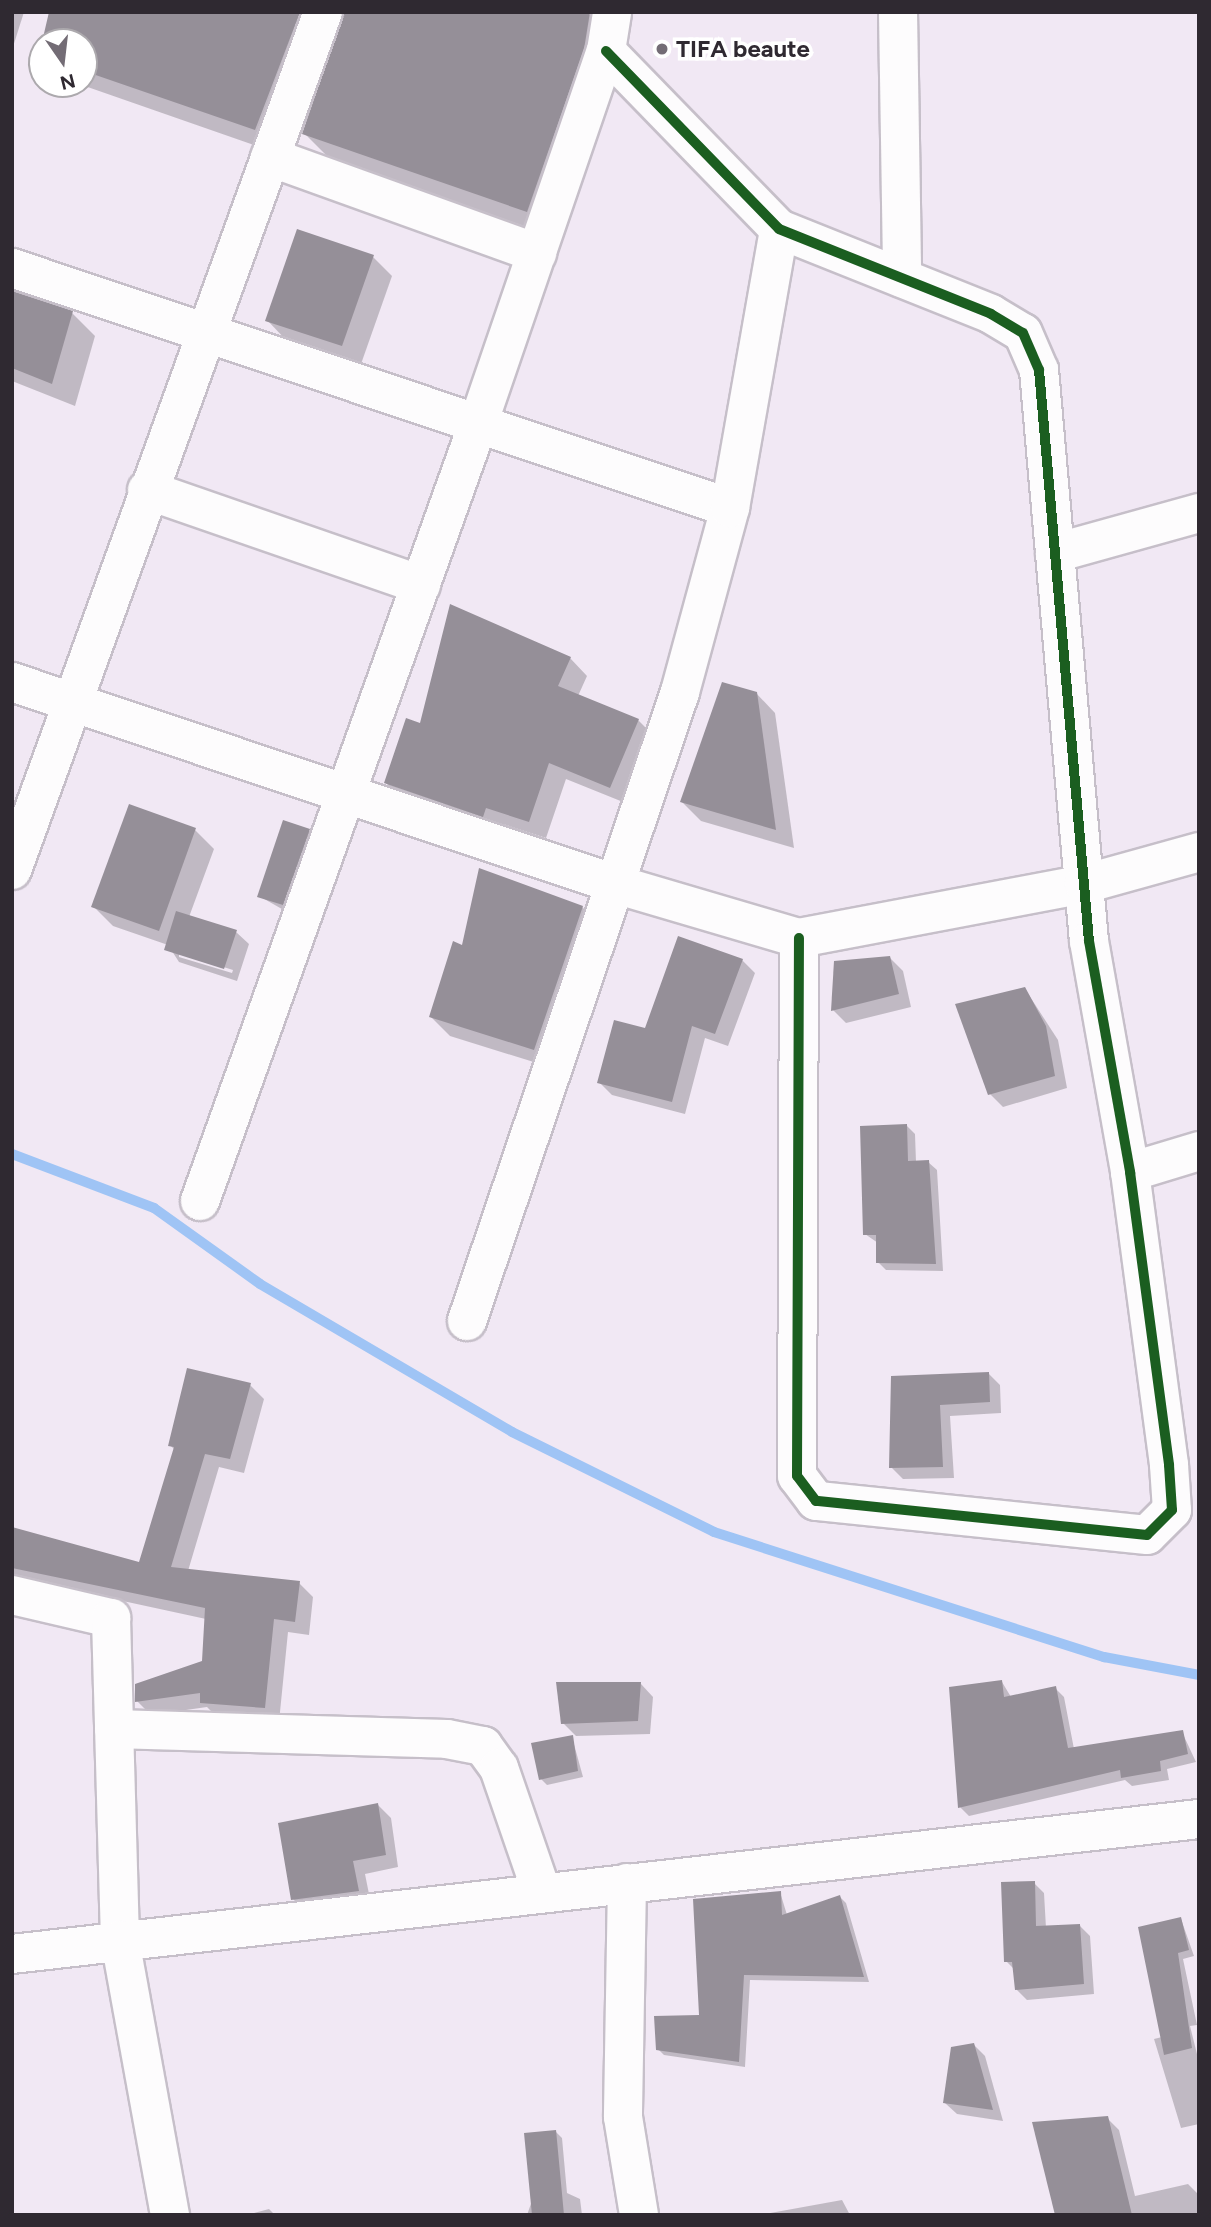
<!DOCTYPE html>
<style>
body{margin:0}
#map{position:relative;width:1211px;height:2227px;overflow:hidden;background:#f1e8f4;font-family:Figtree,sans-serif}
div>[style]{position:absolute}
.shadow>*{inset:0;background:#0003}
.stream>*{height:10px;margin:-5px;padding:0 5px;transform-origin:5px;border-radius:5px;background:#9fc4f5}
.building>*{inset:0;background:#958f98}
.roads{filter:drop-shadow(2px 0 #c6bfc9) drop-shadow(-2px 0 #c6bfc9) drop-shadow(0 2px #c6bfc9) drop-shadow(0 -2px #c6bfc9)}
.minor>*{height:38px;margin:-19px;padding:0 19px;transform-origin:19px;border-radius:19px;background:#fdfcfd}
.cycleway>*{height:10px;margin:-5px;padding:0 5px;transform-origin:5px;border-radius:5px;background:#1b5e20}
.dots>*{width:19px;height:19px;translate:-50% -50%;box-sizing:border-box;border:4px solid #fff;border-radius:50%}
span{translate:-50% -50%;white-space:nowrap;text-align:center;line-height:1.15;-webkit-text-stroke:7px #fff;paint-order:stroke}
.poi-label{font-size:24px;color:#2f2931;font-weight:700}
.left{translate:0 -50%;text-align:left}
.frame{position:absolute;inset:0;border:14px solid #2f2931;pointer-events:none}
.north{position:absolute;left:28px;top:28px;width:70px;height:70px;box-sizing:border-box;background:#fff;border:2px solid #aca9ad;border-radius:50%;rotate:166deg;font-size:19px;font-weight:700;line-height:28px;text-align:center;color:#2f2931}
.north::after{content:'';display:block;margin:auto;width:24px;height:32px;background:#736c75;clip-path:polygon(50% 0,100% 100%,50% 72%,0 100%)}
</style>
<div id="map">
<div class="shadow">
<i style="clip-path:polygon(12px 12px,24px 12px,12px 50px)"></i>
<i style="clip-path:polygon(51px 12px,574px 12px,589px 14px,614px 39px,552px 236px,329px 158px,304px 133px,346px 17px,334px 19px,280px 154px,79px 84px,84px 84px,84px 42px,44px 42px)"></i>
<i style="clip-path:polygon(373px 257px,392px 276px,361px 364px,286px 340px,267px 320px)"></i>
<i style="clip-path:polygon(12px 292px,72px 313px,95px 336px,75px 406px,12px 381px)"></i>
<i style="clip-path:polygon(570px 658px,587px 676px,578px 696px,638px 720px,655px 737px,628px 804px,566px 779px,546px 838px,503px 824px,500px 833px,403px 800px,386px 783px,421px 725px)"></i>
<i style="clip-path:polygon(756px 693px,775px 713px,794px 848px,701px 821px,682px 802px)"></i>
<i style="clip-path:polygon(evenodd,195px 830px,214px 849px,189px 917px,236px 932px,249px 944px,237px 981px,179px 962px,168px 945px,113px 926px,93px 906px,195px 830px,179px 953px,233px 970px,232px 973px,179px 957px,179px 953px)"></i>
<i style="clip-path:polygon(309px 831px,322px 844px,296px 917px,259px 896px)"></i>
<i style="clip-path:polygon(582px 907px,602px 926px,553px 1068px,450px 1036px,431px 1017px,463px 947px)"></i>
<i style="clip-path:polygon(890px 958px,903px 971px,911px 1007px,846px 1023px,833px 1010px)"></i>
<i style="clip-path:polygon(742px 960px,755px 973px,728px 1046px,705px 1038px,685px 1114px,612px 1095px,599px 1082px,646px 1030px)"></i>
<i style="clip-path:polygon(1025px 989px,1058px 1040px,1067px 1088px,1003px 1107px,990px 1094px)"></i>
<i style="clip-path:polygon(907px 1126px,915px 1134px,916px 1162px,928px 1162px,937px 1170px,943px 1271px,886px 1270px,878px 1262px,878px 1243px,865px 1234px)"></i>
<i style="clip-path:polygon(988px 1373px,1000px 1385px,1001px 1413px,950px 1416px,954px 1478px,903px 1479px,891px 1467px,892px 1378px)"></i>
<i style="clip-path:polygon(250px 1385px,264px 1399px,244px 1473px,219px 1467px,188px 1571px,299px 1583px,313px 1597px,309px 1635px,288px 1632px,279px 1722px,216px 1716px,207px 1707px,151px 1715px,137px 1701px,204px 1662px,206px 1619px,12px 1577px,12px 1529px,140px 1564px,175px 1450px,170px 1445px)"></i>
<i style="clip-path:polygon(1002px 1682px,1011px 1697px,1055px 1688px,1064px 1697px,1074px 1749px,1182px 1732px,1196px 1762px,1167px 1769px,1169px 1780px,1132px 1786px,1125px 1780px,969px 1816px,960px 1807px)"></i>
<i style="clip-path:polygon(641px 1684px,653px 1697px,650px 1734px,576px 1736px,563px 1723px)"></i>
<i style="clip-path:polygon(572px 1737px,583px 1777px,547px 1785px,541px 1779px)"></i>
<i style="clip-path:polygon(378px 1805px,391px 1818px,398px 1867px,365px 1874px,371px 1904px,306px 1912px,293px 1899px)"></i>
<i style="clip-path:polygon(1034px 1883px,1044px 1893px,1046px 1928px,1080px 1926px,1090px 1936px,1094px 1994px,1027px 2000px,1016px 1989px,1015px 1970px,1006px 1961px)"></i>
<i style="clip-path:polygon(780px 1892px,787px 1915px,840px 1897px,846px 1903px,869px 1982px,750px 1980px,745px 2067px,664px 2055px,658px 2049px,701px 2016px)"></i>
<i style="clip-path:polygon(1181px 1919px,1194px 1956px,1183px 1959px,1197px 2025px,1190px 2026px,1199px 2062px,1199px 2124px,1181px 2128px,1154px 2039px,1162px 2037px)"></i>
<i style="clip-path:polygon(974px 2045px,985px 2056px,1003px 2121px,957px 2114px,945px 2103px)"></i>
<i style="clip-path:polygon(1107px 2118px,1119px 2130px,1135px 2196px,1188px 2184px,1199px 2195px,1199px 2215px,1056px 2215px)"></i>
<i style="clip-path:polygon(556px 2132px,562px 2138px,567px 2193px,580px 2199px,582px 2215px,527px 2215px)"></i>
<i style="clip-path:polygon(842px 2200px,850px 2215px,759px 2215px)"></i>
<i style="clip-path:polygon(269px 2209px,275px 2215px,246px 2215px)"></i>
</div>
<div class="stream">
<i style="left:12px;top:1154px;width:152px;rotate:20.8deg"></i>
<i style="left:154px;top:1208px;width:130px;rotate:35.6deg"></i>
<i style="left:260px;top:1284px;width:292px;rotate:30.4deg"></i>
<i style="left:512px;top:1432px;width:225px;rotate:26.3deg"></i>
<i style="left:714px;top:1532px;width:410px;rotate:17.8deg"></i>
<i style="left:1104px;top:1657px;width:97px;rotate:10.7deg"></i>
</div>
<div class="building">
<i style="clip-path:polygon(49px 12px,300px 12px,255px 130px,84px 71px,84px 42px,42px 42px)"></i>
<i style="clip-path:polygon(344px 12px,590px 12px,584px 49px,527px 212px,302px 134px)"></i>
<i style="clip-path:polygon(297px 229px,374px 255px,342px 346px,265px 321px)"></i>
<i style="clip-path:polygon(12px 291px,73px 311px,52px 384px,12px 368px)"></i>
<i style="clip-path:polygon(450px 604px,571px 657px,558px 686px,639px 719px,610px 788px,549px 763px,529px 822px,486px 808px,483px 817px,384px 783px,406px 718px,420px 723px)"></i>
<i style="clip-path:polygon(722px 682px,757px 692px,776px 830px,680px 802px)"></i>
<i style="clip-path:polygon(129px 804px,196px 828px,159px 931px,91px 907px)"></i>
<i style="clip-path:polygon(283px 820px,310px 829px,283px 905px,257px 897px)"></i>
<i style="clip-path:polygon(479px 868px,583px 906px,534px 1050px,429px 1017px,453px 941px,462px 945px)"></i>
<i style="clip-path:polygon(176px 911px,237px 930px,224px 969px,164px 950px)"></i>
<i style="clip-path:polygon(678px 936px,743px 959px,715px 1034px,692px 1026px,672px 1102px,597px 1083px,614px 1020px,645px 1028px)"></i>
<i style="clip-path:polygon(890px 956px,899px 994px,831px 1011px,834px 961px)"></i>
<i style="clip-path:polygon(1025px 987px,1046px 1026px,1055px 1076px,988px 1095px,955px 1004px)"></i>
<i style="clip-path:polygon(907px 1124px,908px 1161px,929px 1160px,936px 1264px,876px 1263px,876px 1235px,863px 1235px,860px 1126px)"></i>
<i style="clip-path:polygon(187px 1368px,251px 1383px,230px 1459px,205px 1454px,171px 1567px,300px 1581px,295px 1622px,274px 1619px,265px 1708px,200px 1703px,200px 1693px,135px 1702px,135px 1684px,202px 1661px,205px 1608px,12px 1568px,12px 1527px,139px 1562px,174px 1447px,168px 1446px)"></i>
<i style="clip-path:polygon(989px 1372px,990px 1402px,940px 1405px,943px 1467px,889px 1468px,891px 1376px)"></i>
<i style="clip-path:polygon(1002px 1680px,1004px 1697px,1056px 1686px,1068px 1748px,1183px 1730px,1188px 1754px,1160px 1761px,1161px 1771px,1121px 1778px,1120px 1770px,958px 1808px,949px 1687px)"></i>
<i style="clip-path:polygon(556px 1682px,641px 1682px,638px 1721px,561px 1724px)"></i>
<i style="clip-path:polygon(573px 1735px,578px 1771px,539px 1780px,531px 1743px)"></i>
<i style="clip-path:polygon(378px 1803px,386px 1855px,353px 1861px,359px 1891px,291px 1900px,278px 1823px)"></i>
<i style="clip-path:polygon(1035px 1881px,1036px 1926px,1080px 1924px,1084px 1984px,1015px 1990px,1012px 1962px,1004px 1962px,1001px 1882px)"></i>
<i style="clip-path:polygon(781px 1891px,782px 1915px,840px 1895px,864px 1977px,744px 1975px,739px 2062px,656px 2050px,654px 2016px,699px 2015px,693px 1899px)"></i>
<i style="clip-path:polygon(1181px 1917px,1189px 1950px,1178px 1953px,1192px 2048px,1164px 2055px,1138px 1927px)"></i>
<i style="clip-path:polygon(974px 2043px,993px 2110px,943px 2103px,951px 2047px)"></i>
<i style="clip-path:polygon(1108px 2116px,1132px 2215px,1055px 2215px,1032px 2122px)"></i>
<i style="clip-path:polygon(556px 2130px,564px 2215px,532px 2215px,524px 2133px)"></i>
</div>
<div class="roads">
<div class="minor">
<i style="left:898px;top:12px;width:266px;rotate:89.1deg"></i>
<i style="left:606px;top:51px;width:248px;rotate:45.8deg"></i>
<i style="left:779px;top:229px;width:228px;rotate:21.8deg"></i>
<i style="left:991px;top:314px;width:37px;rotate:31deg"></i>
<i style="left:1023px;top:333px;width:40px;rotate:66.6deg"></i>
<i style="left:1039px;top:370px;width:573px;rotate:85deg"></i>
<i style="left:1089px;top:941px;width:235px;rotate:79.9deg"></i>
<i style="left:1130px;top:1172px;width:296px;rotate:82.4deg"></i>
<i style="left:1169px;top:1465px;width:45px;rotate:86.2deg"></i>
<i style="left:1172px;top:1510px;width:35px;rotate:135deg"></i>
<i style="left:1147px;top:1535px;width:333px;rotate:-174.1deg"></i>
<i style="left:816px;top:1501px;width:31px;rotate:-127deg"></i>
<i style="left:797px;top:1476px;width:538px;rotate:-89.79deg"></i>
<i style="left:270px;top:157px;width:284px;rotate:19.8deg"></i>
<i style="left:12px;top:268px;width:757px;rotate:18.48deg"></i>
<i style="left:147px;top:490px;width:290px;rotate:19.1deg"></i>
<i style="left:1055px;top:553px;width:149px;rotate:-15.5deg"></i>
<i style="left:12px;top:682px;width:636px;rotate:18.52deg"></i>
<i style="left:615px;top:884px;width:192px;rotate:16.4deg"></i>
<i style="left:799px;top:938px;width:290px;rotate:-10.7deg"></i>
<i style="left:1084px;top:884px;width:119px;rotate:-15.5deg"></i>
<i style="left:12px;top:870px;width:913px;rotate:-70.08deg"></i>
<i style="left:1130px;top:1172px;width:72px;rotate:-16.9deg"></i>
<i style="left:200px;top:1201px;width:825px;rotate:-70.31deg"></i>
<i style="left:478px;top:424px;width:394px;rotate:-71.1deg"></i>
<i style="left:606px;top:51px;width:39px;rotate:-81deg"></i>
<i style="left:467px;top:1321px;width:664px;rotate:-71.29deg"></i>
<i style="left:680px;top:692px;width:191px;rotate:-74.8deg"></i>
<i style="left:730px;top:508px;width:283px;rotate:-80deg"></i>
<i style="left:12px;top:1595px;width:102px;rotate:13.1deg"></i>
<i style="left:111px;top:1618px;width:322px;rotate:88.4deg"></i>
<i style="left:120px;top:1940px;width:280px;rotate:79.7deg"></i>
<i style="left:114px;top:1729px;width:333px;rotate:1.7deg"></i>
<i style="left:447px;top:1739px;width:37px;rotate:11deg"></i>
<i style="left:483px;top:1746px;width:27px;rotate:54deg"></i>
<i style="left:499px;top:1768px;width:132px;rotate:71deg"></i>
<i style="left:627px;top:1883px;width:234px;rotate:91deg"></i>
<i style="left:623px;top:2117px;width:99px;rotate:80.7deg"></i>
<i style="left:12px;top:1954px;width:1195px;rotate:-6.49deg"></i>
</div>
</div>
<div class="cycleway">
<i style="left:606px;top:51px;width:248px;rotate:45.8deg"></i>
<i style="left:779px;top:229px;width:228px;rotate:21.8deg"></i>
<i style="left:991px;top:314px;width:37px;rotate:31deg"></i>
<i style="left:1023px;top:333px;width:40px;rotate:66.6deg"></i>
<i style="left:1039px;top:370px;width:573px;rotate:85deg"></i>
<i style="left:1089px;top:941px;width:235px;rotate:79.9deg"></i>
<i style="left:1130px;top:1172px;width:296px;rotate:82.4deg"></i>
<i style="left:1169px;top:1465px;width:45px;rotate:86.2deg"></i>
<i style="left:1172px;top:1510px;width:35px;rotate:135deg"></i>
<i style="left:1147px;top:1535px;width:333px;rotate:-174.1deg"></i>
<i style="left:816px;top:1501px;width:31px;rotate:-127deg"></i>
<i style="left:797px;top:1476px;width:538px;rotate:-89.79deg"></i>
</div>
<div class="dots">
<i style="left:662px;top:49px;background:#736c75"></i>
</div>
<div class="poi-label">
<span class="left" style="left:676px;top:49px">TIFA beaute</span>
</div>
<div class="frame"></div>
<div class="north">N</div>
</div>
